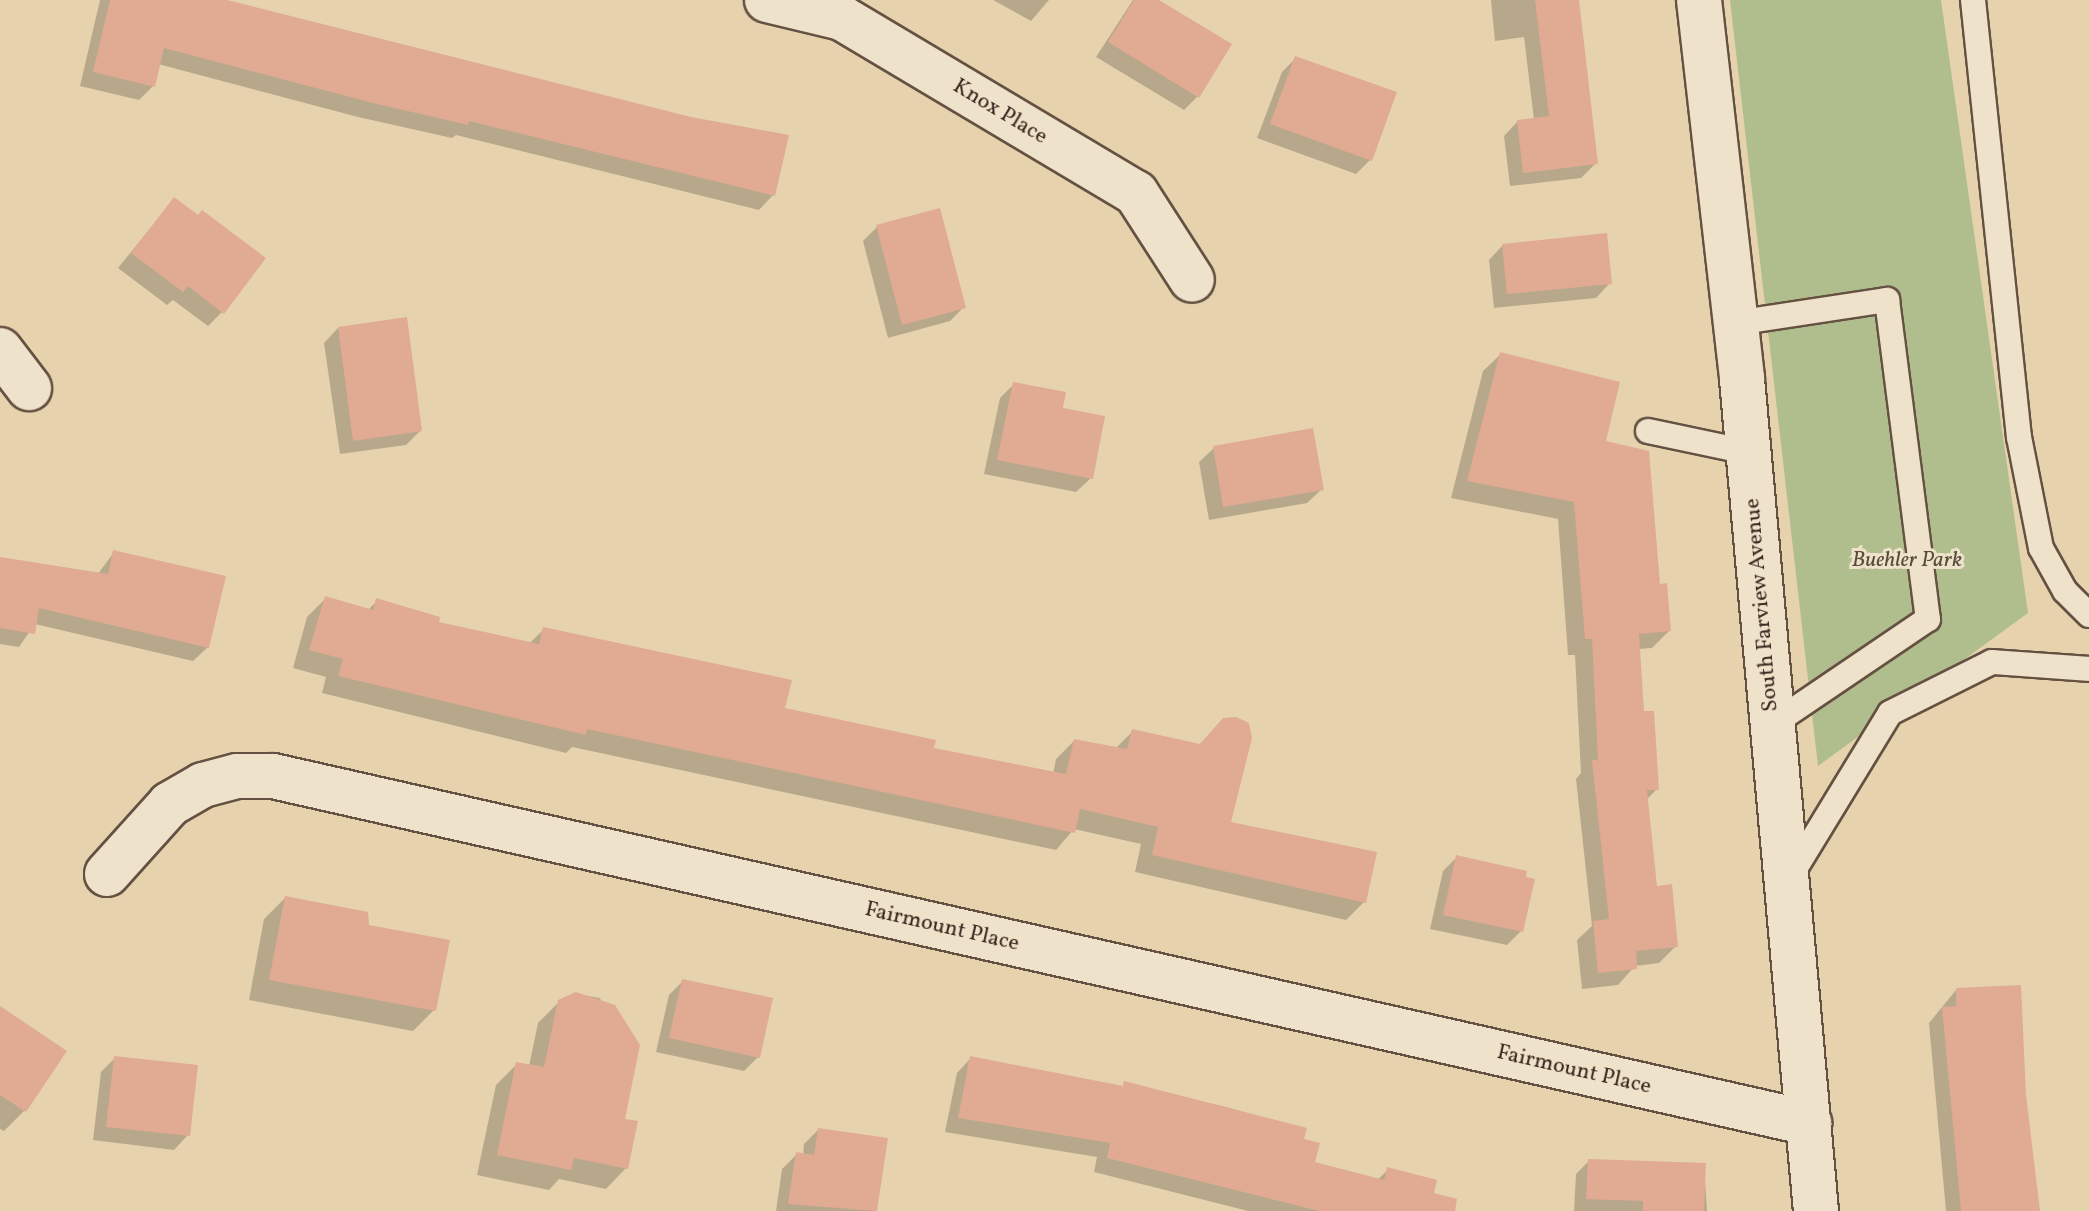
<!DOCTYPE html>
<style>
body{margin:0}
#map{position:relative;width:2089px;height:1211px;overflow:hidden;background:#e6d3ae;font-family:Vollkorn,serif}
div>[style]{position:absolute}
.green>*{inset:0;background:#b0be8e}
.shadow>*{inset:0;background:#0003}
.building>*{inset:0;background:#e0aa93}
.roads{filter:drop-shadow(2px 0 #655142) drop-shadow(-2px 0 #655142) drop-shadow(0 2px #655142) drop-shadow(0 -2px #655142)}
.lane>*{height:24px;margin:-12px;padding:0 12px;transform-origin:12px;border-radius:12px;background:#efe2ca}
.street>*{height:44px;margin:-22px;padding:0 22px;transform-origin:22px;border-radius:22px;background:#efe2ca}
.secondary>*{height:44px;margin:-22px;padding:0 22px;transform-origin:22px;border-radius:22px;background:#efe2ca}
span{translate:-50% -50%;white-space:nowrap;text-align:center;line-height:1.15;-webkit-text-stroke:6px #efe2ca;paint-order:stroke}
.street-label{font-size:22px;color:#3a261e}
.park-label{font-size:22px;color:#584c3a;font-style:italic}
</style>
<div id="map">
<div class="green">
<i style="clip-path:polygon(1730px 0,1941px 0,2028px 613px,1818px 766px)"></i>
</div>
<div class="shadow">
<i style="clip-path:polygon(100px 0,215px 0,773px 195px,759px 210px,456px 135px,452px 138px,358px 117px,158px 64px,153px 86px,139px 100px,80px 86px)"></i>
<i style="clip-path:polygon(993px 0,1049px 0,1031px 21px)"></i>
<i style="clip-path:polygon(1133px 0,1155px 0,1198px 96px,1184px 110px,1096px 57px)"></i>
<i style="clip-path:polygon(1491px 0,1577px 0,1596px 163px,1581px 178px,1510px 186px,1504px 136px,1518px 121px,1534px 120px,1524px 37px,1495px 41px)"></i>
<i style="clip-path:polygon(1296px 58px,1370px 160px,1356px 174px,1257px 138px,1282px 72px)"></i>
<i style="clip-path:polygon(174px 199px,222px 312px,208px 326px,173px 300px,167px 305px,118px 268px)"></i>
<i style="clip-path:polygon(877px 227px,964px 307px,950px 321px,888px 338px,863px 241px)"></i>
<i style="clip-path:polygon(1503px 245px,1610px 283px,1596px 298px,1494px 308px,1489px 260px)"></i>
<i style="clip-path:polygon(338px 328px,420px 431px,406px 445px,340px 454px,324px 343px)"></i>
<i style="clip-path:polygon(1501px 354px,1604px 443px,1659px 586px,1669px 631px,1652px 648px,1638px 649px,1642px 713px,1657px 789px,1646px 800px,1655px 888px,1676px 946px,1659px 963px,1635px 966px,1618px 985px,1582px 989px,1577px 940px,1592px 926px,1576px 779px,1581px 773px,1575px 655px,1568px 655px,1558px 519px,1451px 498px,1483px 371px)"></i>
<i style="clip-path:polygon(1014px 384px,1061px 409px,1091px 478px,1076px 492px,984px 474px,1000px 398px)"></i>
<i style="clip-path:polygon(1214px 448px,1322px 489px,1307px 503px,1209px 520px,1199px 462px)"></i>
<i style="clip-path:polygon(114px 552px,208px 647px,193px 661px,35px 624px,19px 647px,0 644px,0 559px,98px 574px)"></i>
<i style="clip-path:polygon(325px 599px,367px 611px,377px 601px,436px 623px,529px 644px,544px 629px,783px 709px,932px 749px,1053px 774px,1056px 759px,1074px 741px,1115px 749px,1133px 731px,1198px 746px,1223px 720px,1229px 823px,1364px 902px,1346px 920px,1135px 872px,1141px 844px,1074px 829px,1056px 850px,572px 747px,566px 753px,322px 693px,326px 677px,293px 668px,307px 617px)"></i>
<i style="clip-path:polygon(1457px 857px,1521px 931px,1507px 945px,1430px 929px,1443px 871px)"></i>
<i style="clip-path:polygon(285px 898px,367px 926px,434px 1010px,413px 1031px,249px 1000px,264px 919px)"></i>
<i style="clip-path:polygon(683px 981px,758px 1057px,744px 1071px,656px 1052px,669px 995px)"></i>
<i style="clip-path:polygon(1956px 990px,2024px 1095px,2039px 1211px,1946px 1211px,1929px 1023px)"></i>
<i style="clip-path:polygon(576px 994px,600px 998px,603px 1006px,626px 1168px,606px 1189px,559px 1179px,549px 1190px,477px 1175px,496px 1085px,517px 1064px,529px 1066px,538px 1023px,560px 1001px)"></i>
<i style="clip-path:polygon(0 1008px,24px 1111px,4px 1131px,0 1129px)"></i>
<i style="clip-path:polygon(115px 1058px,188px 1135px,174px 1150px,93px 1140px,101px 1072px)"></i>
<i style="clip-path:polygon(971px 1058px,1222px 1106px,1304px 1129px,1301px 1140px,1312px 1163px,1377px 1180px,1388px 1170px,1428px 1211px,1248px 1211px,1094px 1172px,1097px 1157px,945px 1132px,957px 1073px)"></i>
<i style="clip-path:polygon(818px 1130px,885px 1140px,875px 1211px,776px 1211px,782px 1169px,796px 1155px,803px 1156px,804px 1144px)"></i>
<i style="clip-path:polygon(1589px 1161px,1704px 1164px,1707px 1211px,1574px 1211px,1576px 1174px)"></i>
</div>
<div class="building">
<i style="clip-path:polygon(110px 0,227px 0,691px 117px,789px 135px,775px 196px,469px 121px,468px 125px,373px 103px,164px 48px,155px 87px,93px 72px)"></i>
<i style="clip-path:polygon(1134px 0,1159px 0,1232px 44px,1199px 98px,1108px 42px)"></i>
<i style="clip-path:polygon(1535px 0,1579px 0,1598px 164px,1523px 173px,1517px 120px,1549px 116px)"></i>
<i style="clip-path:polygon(1295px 56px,1397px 92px,1372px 161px,1270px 124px)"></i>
<i style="clip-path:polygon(174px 197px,198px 215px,202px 210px,266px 258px,224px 314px,188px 286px,183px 292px,131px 253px)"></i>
<i style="clip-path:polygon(940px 208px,966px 308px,902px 325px,876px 225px)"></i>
<i style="clip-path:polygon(1607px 233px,1612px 284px,1507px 294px,1502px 244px)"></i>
<i style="clip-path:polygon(407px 317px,422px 431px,353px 441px,338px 327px)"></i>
<i style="clip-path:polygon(1500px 352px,1620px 382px,1606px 441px,1649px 451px,1660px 584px,1667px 583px,1671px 631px,1639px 634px,1644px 711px,1654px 711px,1659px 790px,1647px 790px,1657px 886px,1672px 884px,1678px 947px,1636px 951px,1637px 969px,1598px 973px,1593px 921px,1609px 919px,1592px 760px,1598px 760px,1592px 639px,1585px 639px,1574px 502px,1467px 481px)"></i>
<i style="clip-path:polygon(1013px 382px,1066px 392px,1063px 408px,1105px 416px,1093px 479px,997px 460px)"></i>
<i style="clip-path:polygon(1313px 428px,1324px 490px,1223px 507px,1213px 446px)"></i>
<i style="clip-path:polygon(113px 550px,226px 576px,209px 648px,39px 608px,35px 634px,0 628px,0 557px,108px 574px)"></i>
<i style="clip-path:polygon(325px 596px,373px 610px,376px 598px,440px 617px,439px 622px,539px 644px,543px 627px,792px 680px,785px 708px,936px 740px,934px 748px,1066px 774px,1074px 739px,1127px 749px,1132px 729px,1200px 744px,1223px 718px,1236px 717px,1249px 723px,1252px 738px,1231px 822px,1377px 852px,1366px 903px,1152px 855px,1158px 827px,1080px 809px,1075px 833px,587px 729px,586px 735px,338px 676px,343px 659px,309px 650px)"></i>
<i style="clip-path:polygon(1456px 855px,1527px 871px,1526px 877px,1535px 879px,1523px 932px,1443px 915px)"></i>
<i style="clip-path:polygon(285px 896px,368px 912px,369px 925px,450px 940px,436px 1011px,269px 980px)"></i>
<i style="clip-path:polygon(682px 979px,773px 998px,760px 1058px,669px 1038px)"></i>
<i style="clip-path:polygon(2021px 985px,2026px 1095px,2040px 1211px,1961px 1211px,1942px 1007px,1956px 1006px,1956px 988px)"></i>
<i style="clip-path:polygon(576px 992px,615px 1005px,640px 1045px,625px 1119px,638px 1121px,628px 1169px,574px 1158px,571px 1170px,497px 1155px,516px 1062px,544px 1067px,558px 1000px)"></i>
<i style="clip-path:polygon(0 1006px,67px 1051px,26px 1112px,0 1095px)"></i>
<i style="clip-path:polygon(114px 1056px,198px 1065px,190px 1136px,106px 1127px)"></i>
<i style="clip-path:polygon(970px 1056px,1123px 1086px,1124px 1081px,1307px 1128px,1304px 1139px,1320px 1143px,1315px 1162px,1384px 1180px,1387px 1167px,1437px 1180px,1434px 1193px,1457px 1199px,1455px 1211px,1319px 1211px,1107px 1158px,1110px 1143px,958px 1118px)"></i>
<i style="clip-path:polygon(818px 1128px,888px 1138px,877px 1211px,788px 1204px,796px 1152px,814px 1155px)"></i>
<i style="clip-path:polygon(1588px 1159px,1706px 1163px,1704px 1211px,1643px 1211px,1643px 1201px,1586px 1199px)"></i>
</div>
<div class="roads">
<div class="lane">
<i style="left:1973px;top:0;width:439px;rotate:84deg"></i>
<i style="left:2019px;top:437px;width:113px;rotate:78.8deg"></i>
<i style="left:2041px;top:548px;width:49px;rotate:60.8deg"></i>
<i style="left:2065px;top:591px;width:34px;rotate:45deg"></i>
<i style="left:1735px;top:323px;width:154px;rotate:-8.6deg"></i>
<i style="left:1887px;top:300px;width:322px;rotate:82.7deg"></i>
<i style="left:1928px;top:619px;width:187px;rotate:145.9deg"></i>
<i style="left:1648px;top:431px;width:102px;rotate:11.9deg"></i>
<i style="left:1790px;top:877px;width:192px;rotate:-58.6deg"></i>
<i style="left:1890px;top:713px;width:114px;rotate:-26.6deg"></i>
<i style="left:1992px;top:662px;width:97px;rotate:4.1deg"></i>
</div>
<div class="street">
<i style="left:767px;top:0;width:77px;rotate:13.5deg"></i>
<i style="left:842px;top:18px;width:342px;rotate:30.8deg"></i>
<i style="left:1136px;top:193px;width:103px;rotate:57.2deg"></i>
<i style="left:0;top:350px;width:48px;rotate:52.7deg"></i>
<i style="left:107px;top:874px;width:94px;rotate:-48deg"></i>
<i style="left:170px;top:804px;width:38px;rotate:-30deg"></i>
<i style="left:203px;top:785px;width:35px;rotate:-15deg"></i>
<i style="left:237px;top:776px;width:36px"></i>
<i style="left:273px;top:776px;width:1575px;rotate:12.73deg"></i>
</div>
<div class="secondary">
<i style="left:1699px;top:0;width:381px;rotate:83.5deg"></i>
<i style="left:1742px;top:379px;width:835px;rotate:84.92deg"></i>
</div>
</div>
<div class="street-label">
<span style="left:1000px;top:112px;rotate:31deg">Knox Place</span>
<span style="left:1762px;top:605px;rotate:-95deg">South Farview Avenue</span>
<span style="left:942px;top:927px;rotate:13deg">Fairmount Place</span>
<span style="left:1574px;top:1070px;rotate:13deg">Fairmount Place</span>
</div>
<div class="park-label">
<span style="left:1907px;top:561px">Buehler Park</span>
</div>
</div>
